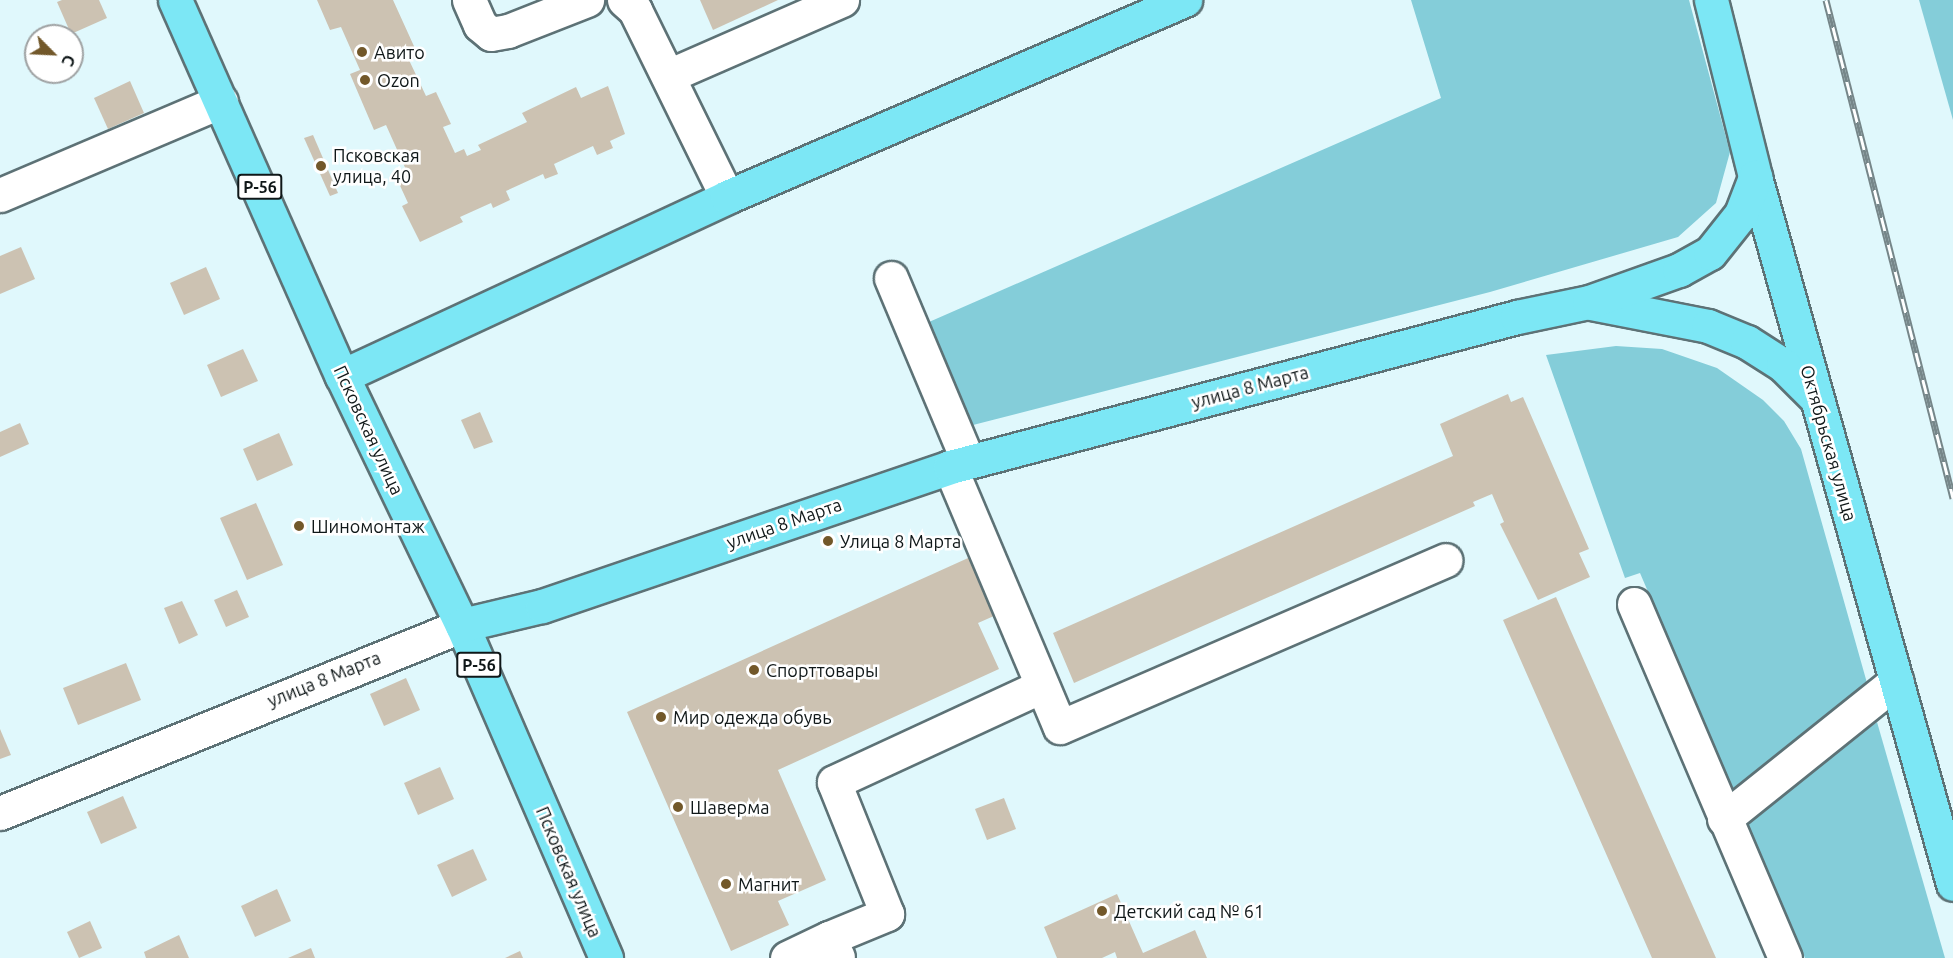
<!DOCTYPE html>
<meta charset="utf-8">
<style>
body{margin:0}
#map{position:relative;width:1953px;height:958px;overflow:hidden;background:#e0f8fc;font-family:Ubuntu,sans-serif}
div>[style]{position:absolute}
.green>*{inset:0;background:#84cdd9}
.building>*{inset:0;background:#ccc2b2}
.roads{filter:drop-shadow(2px 0 #5d7276) drop-shadow(-2px 0 #5d7276) drop-shadow(0 2px #5d7276) drop-shadow(0 -2px #5d7276)}
.minor>*{height:33px;margin:-16.5px;padding:0 16.5px;transform-origin:16.5px;border-radius:16.5px;background:#fff}
.major>*{height:33px;margin:-16.5px;padding:0 16.5px;transform-origin:16.5px;border-radius:16.5px;background:#7ce7f5}
.rail>*{height:7px;margin-top:-3.5px;transform-origin:0;background:repeating-linear-gradient(90deg,#fff 0 14px,#768689 0 28px);box-sizing:border-box;border-block:2px solid #768689}
.dots>*{width:16px;height:16px;translate:-50% -50%;box-sizing:border-box;border:3px solid #fff;border-radius:50%}
span{translate:-50% -50%;white-space:nowrap;text-align:center;line-height:1.15;-webkit-text-stroke:5px #fff;paint-order:stroke}
.shield-label span{padding:2px 4px;background:#fff;border:2px solid;border-radius:4px;-webkit-text-stroke-width:0}
.shield-label{font-size:16px;color:#0f1718;font-weight:700}
.poi-label{font-size:18px;color:#0f1718}
.left{translate:0 -50%;text-align:left}
.street-label{font-size:18px;color:#0f1718}
.north{position:absolute;left:24px;top:24px;width:60px;height:60px;box-sizing:border-box;background:#fff;border:2px solid #9fa2a3;border-radius:50%;rotate:114deg;font-size:16px;font-weight:700;line-height:24px;text-align:center;color:#0f1718}
.north::after{content:'';display:block;margin:auto;width:21px;height:27px;background:#72582a;clip-path:polygon(50% 0,100% 100%,50% 72%,0 100%)}
</style>
<div id="map">
<div class="green">
<i style="clip-path:polygon(1411px 0,1689px 0,1730px 152px,1716px 203px,1678px 237px,1490px 292px,973px 425px,929px 322px,1441px 98px)"></i>
<i style="clip-path:polygon(1919px 0,1953px 0,1953px 120px)"></i>
<i style="clip-path:polygon(1616px 346px,1662px 349px,1717px 368px,1763px 400px,1784px 421px,1801px 449px,1869px 690px,1733px 790px,1640px 573px,1625px 578px,1546px 355px)"></i>
<i style="clip-path:polygon(1877px 722px,1945px 958px,1805px 958px,1745px 817px)"></i>
</div>
<div class="building">
<i style="clip-path:polygon(62px 0,99px 0,107px 18px,71px 34px,57px 2px)"></i>
<i style="clip-path:polygon(317px 0,393px 0,418px 55px,409px 60px,426px 96px,436px 92px,451px 124px,443px 127px,455px 153px,464px 149px,467px 156px,481px 150px,478px 145px,527px 122px,522px 113px,576px 87px,581px 98px,608px 86px,625px 134px,610px 141px,613px 148px,597px 155px,593px 146px,554px 164px,558px 174px,545px 179px,543px 174px,506px 191px,510px 200px,493px 208px,491px 203px,460px 217px,463px 222px,420px 242px,402px 206px,408px 203px,396px 177px,407px 172px,386px 125px,374px 130px,350px 74px,360px 70px,341px 27px,330px 30px)"></i>
<i style="clip-path:polygon(700px 0,778px 0,713px 30px)"></i>
<i style="clip-path:polygon(130px 81px,144px 113px,108px 129px,94px 98px)"></i>
<i style="clip-path:polygon(313px 135px,338px 193px,330px 196px,304px 138px)"></i>
<i style="clip-path:polygon(21px 247px,35px 279px,0 294px,0 256px)"></i>
<i style="clip-path:polygon(206px 267px,220px 299px,184px 315px,170px 283px)"></i>
<i style="clip-path:polygon(243px 349px,258px 381px,221px 397px,207px 365px)"></i>
<i style="clip-path:polygon(1508px 394px,1511px 402px,1523px 397px,1589px 549px,1579px 553px,1590px 577px,1538px 600px,1500px 524px,1504px 522px,1492px 494px,1473px 502px,1475px 506px,1074px 683px,1053px 633px,1453px 456px,1440px 424px)"></i>
<i style="clip-path:polygon(480px 412px,493px 442px,474px 449px,461px 420px)"></i>
<i style="clip-path:polygon(20px 423px,29px 444px,0 457px,0 432px)"></i>
<i style="clip-path:polygon(279px 433px,293px 465px,257px 481px,243px 449px)"></i>
<i style="clip-path:polygon(256px 503px,283px 565px,247px 580px,220px 518px)"></i>
<i style="clip-path:polygon(977px 554px,1003px 612px,978px 623px,999px 669px,778px 770px,826px 880px,778px 901px,789px 925px,731px 951px,627px 712px)"></i>
<i style="clip-path:polygon(237px 590px,249px 617px,226px 627px,214px 600px)"></i>
<i style="clip-path:polygon(1556px 597px,1570px 629px,1716px 958px,1652px 958px,1503px 620px)"></i>
<i style="clip-path:polygon(182px 601px,198px 635px,179px 644px,164px 608px)"></i>
<i style="clip-path:polygon(126px 663px,141px 700px,78px 725px,63px 688px)"></i>
<i style="clip-path:polygon(406px 678px,420px 710px,384px 726px,370px 694px)"></i>
<i style="clip-path:polygon(0 729px,11px 755px,0 759px)"></i>
<i style="clip-path:polygon(440px 767px,454px 799px,418px 815px,404px 783px)"></i>
<i style="clip-path:polygon(123px 796px,137px 828px,101px 844px,87px 812px)"></i>
<i style="clip-path:polygon(1004px 798px,1016px 829px,987px 840px,975px 809px)"></i>
<i style="clip-path:polygon(473px 849px,487px 880px,452px 897px,437px 865px)"></i>
<i style="clip-path:polygon(277px 889px,291px 921px,255px 937px,241px 906px)"></i>
<i style="clip-path:polygon(1117px 894px,1143px 953px,1195px 930px,1207px 958px,1117px 958px,1115px 952px,1102px 958px,1057px 958px,1044px 927px)"></i>
<i style="clip-path:polygon(90px 921px,102px 948px,79px 958px,67px 932px)"></i>
<i style="clip-path:polygon(179px 935px,189px 958px,146px 958px,144px 952px)"></i>
<i style="clip-path:polygon(311px 948px,315px 958px,288px 958px)"></i>
<i style="clip-path:polygon(520px 951px,523px 958px,505px 958px)"></i>
</div>
<div class="roads">
<div class="minor">
<i style="left:469px;top:0;width:27px;rotate:66deg"></i>
<i style="left:480px;top:25px;width:14px;rotate:39deg"></i>
<i style="left:491px;top:34px;width:17px;rotate:-10deg"></i>
<i style="left:508px;top:31px;width:85px;rotate:-21.4deg"></i>
<i style="left:624px;top:0;width:15px;rotate:42deg"></i>
<i style="left:635px;top:10px;width:208px;rotate:63.8deg"></i>
<i style="left:668px;top:76px;width:190px;rotate:-23.6deg"></i>
<i style="left:0;top:195px;width:240px;rotate:-23deg"></i>
<i style="left:891px;top:278px;width:199px;rotate:67.2deg"></i>
<i style="left:950px;top:467px;width:282px;rotate:67.1deg"></i>
<i style="left:1060px;top:727px;width:420px;rotate:-23.4deg"></i>
<i style="left:1634px;top:604px;width:385px;rotate:66.9deg"></i>
<i style="left:0;top:813px;width:499px;rotate:-22.1deg"></i>
<i style="left:1724px;top:819px;width:221px;rotate:-38.7deg"></i>
<i style="left:829px;top:938px;width:63px;rotate:-22.5deg"></i>
<i style="left:887px;top:914px;width:142px;rotate:-111.9deg"></i>
<i style="left:834px;top:782px;width:229px;rotate:-24.8deg"></i>
<i style="left:787px;top:958px;width:47px;rotate:-25.5deg"></i>
<i style="left:829px;top:938px;width:21px;rotate:65deg"></i>
</div>
<div class="major">
<i style="left:175px;top:0;width:411px;rotate:66.1deg"></i>
<i style="left:342px;top:376px;width:276px;rotate:64.3deg"></i>
<i style="left:462px;top:625px;width:363px;rotate:66.6deg"></i>
<i style="left:1711px;top:0;width:182px;rotate:76deg"></i>
<i style="left:1755px;top:177px;width:734px;rotate:74.35deg"></i>
<i style="left:1591px;top:303px;width:119px;rotate:11.1deg"></i>
<i style="left:1708px;top:326px;width:42px;rotate:22.3deg"></i>
<i style="left:1747px;top:342px;width:43px;rotate:32.6deg"></i>
<i style="left:1783px;top:365px;width:44px;rotate:45deg"></i>
<i style="left:342px;top:376px;width:425px;rotate:-24.9deg"></i>
<i style="left:727px;top:197px;width:499px;rotate:-23.3deg"></i>
<i style="left:462px;top:625px;width:82px;rotate:-13.4deg"></i>
<i style="left:542px;top:606px;width:431px;rotate:-18.8deg"></i>
<i style="left:950px;top:467px;width:587px;rotate:-14.82deg"></i>
<i style="left:1517px;top:317px;width:74px;rotate:-11.8deg"></i>
<i style="left:1589px;top:302px;width:96px;rotate:-19.6deg"></i>
<i style="left:1679px;top:270px;width:35px;rotate:-29deg"></i>
<i style="left:1710px;top:253px;width:50px;rotate:-51.5deg"></i>
<i style="left:1741px;top:214px;width:40px;rotate:-69deg"></i>
</div>
</div>
<div class="rail">
<i style="left:1826px;top:0;width:514px;rotate:75.69deg"></i>
</div>
<div class="dots">
<i style="left:362px;top:52px;background:#72582a"></i>
<i style="left:365px;top:80px;background:#72582a"></i>
<i style="left:321px;top:166px;background:#72582a"></i>
<i style="left:299px;top:526px;background:#72582a"></i>
<i style="left:828px;top:541px;background:#72582a"></i>
<i style="left:754px;top:670px;background:#72582a"></i>
<i style="left:661px;top:717px;background:#72582a"></i>
<i style="left:678px;top:807px;background:#72582a"></i>
<i style="left:726px;top:884px;background:#72582a"></i>
<i style="left:1102px;top:911px;background:#72582a"></i>
</div>
<div class="shield-label">
<span style="left:260px;top:187px">Р-56</span>
<span style="left:479px;top:665px">Р-56</span>
</div>
<div class="poi-label">
<span class="left" style="left:374px;top:52px">Авито</span>
<span class="left" style="left:377px;top:80px">Ozon</span>
<span class="left" style="left:333px;top:166px">Псковская<br>улица, 40</span>
<span class="left" style="left:311px;top:526px">Шиномонтаж</span>
<span class="left" style="left:840px;top:541px">Улица 8 Марта</span>
<span class="left" style="left:766px;top:670px">Спорттовары</span>
<span class="left" style="left:673px;top:717px">Мир одежда обувь</span>
<span class="left" style="left:690px;top:807px">Шаверма</span>
<span class="left" style="left:738px;top:884px">Магнит</span>
<span class="left" style="left:1114px;top:911px">Детский сад № 61</span>
</div>
<div class="street-label">
<span style="left:1250px;top:387px;rotate:-15deg">улица 8 Марта</span>
<span style="left:369px;top:430px;rotate:65deg">Псковская улица</span>
<span style="left:1829px;top:443px;rotate:74deg">Октябрьская улица</span>
<span style="left:784px;top:523px;rotate:-19deg">улица 8 Марта</span>
<span style="left:324px;top:679px;rotate:-22deg">улица 8 Марта</span>
<span style="left:569px;top:872px;rotate:67deg">Псковская улица</span>
</div>
<div class="north">С</div>
</div>
